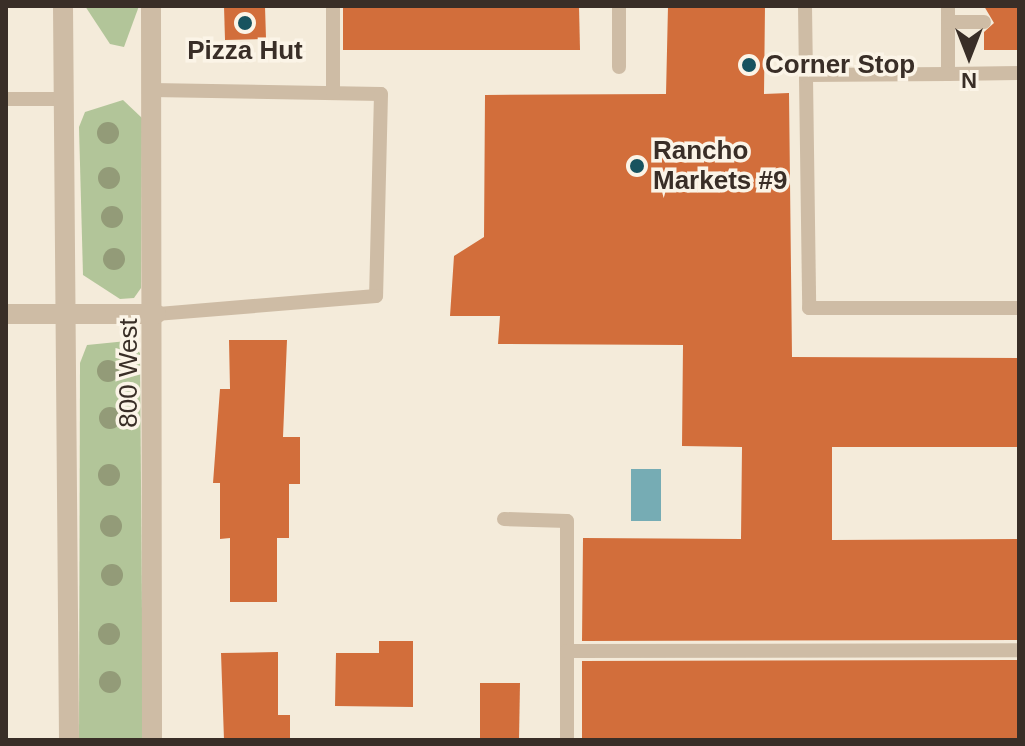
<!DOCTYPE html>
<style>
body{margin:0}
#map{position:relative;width:1025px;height:746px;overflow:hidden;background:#f4ebda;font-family:Helvetica,sans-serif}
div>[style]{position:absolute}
.green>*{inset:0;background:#b2c599}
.water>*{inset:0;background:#76acb4}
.building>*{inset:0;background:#d26e3b}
.lane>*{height:14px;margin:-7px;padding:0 7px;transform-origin:7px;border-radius:7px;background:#cebca5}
.street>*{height:20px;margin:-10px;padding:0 10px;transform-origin:10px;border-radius:10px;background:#cebca5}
.trees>*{width:22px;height:22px;margin:-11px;border-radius:50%;background:#939b78}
.dots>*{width:22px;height:22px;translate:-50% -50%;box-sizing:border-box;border:4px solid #fbf4e7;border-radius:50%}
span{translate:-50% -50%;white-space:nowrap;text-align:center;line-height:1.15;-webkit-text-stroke:7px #fbf4e7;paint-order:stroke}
.poi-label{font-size:26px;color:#392e27;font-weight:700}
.left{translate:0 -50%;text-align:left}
.street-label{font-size:26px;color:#392e27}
.frame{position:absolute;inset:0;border:8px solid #392e27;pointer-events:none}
.north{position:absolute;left:929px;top:16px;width:80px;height:80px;-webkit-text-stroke:6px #fbf4e7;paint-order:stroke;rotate:180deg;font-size:22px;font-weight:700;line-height:32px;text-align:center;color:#392e27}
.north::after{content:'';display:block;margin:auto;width:28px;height:36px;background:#392e27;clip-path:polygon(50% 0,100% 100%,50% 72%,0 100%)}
</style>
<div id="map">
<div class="green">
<i style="clip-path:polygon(85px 6px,139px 6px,124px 47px,110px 44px)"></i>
<i style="clip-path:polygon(123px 100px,142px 118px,141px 288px,134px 298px,120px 299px,83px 275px,79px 127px,85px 112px)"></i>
<i style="clip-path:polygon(127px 341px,140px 353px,143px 740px,79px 740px,80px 363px,87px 345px)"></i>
</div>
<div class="water">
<i style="clip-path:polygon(631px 469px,661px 469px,661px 521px,631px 521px)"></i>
</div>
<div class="building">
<i style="clip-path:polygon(224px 6px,265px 6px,266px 39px,225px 40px)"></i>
<i style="clip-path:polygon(343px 6px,579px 6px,580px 50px,343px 50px)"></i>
<i style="clip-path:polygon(668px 6px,765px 6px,764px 94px,789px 93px,792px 357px,1019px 358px,1019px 447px,832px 447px,832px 540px,1019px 539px,1019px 640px,582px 641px,583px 538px,741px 539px,742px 447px,682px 446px,683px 345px,498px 344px,500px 316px,450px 316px,454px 256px,484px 237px,485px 95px,666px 94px)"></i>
<i style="clip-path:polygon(984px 6px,1019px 6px,1019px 50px,984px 50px,984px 32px,994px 23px)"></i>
<i style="clip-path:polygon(229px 340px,287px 340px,283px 437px,300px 437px,300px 484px,289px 484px,289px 538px,277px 538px,277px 602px,230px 602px,230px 538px,220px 539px,220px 483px,213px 483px,220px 389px,230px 389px)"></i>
<i style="clip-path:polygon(379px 641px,413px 641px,413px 707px,335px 706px,336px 653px,379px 653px)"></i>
<i style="clip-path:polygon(278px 652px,278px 715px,290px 715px,290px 740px,224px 740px,221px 653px)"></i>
<i style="clip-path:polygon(1019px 660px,1019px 740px,582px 740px,582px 661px)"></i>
<i style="clip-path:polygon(480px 683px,520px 683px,519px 740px,480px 740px)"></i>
</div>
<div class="lane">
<i style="left:619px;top:6px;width:61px;rotate:90deg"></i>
<i style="left:805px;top:6px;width:302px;rotate:89.2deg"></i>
<i style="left:809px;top:308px;width:210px"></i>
<i style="left:948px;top:6px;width:68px;rotate:90deg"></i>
<i style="left:948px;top:74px;width:71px;rotate:-0.8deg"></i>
<i style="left:948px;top:22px;width:36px"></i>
<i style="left:806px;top:75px;width:142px;rotate:-0.4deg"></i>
<i style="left:152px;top:90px;width:229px;rotate:1deg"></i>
<i style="left:381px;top:94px;width:202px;rotate:91.4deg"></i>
<i style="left:376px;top:296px;width:221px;rotate:175.3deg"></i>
<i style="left:333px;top:93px;width:87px;rotate:-90deg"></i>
<i style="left:6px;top:99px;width:57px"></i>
<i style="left:504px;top:519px;width:63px;rotate:1.8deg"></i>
<i style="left:567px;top:521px;width:130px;rotate:90deg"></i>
<i style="left:567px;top:740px;width:89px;rotate:-90deg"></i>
<i style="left:567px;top:651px;width:452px;rotate:-0.1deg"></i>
</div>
<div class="street">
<i style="left:63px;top:6px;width:734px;rotate:89.53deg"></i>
<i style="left:151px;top:6px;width:734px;rotate:89.92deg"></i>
<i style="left:6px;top:314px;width:150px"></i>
</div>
<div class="trees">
<i style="left:108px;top:133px"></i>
<i style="left:109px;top:178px"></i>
<i style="left:112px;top:217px"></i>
<i style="left:114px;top:259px"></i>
<i style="left:108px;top:371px"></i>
<i style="left:110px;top:418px"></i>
<i style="left:109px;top:475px"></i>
<i style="left:111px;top:526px"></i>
<i style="left:112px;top:575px"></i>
<i style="left:109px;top:634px"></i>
<i style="left:110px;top:682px"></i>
</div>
<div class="dots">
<i style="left:245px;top:23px;background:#18535f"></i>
<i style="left:749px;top:65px;background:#18535f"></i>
<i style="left:637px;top:166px;background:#18535f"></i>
</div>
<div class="poi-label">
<span style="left:245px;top:51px">Pizza Hut</span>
<span class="left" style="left:765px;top:65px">Corner Stop</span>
<span class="left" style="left:653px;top:166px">Rancho<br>Markets #9</span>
</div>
<div class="street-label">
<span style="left:129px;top:373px;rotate:-90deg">800 West</span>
</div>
<div class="frame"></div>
<div class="north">N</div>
</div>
